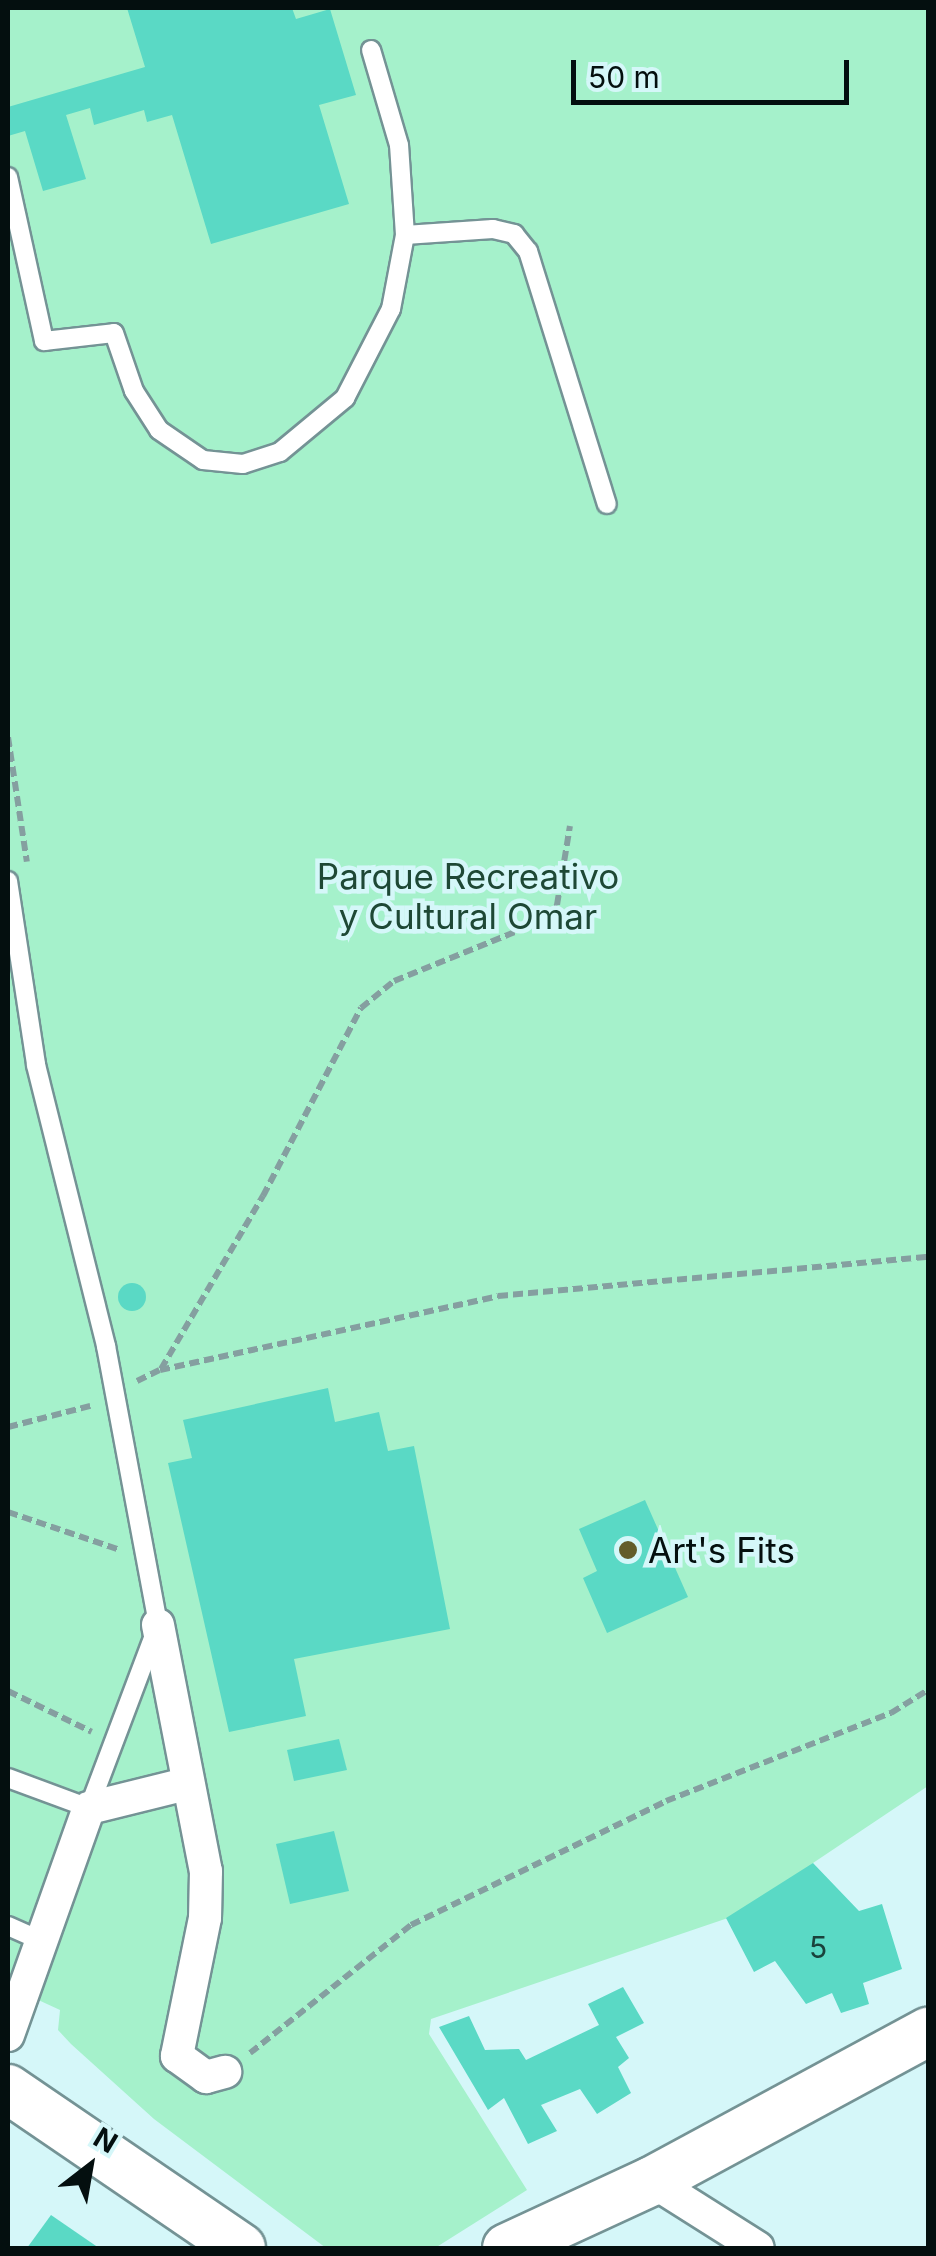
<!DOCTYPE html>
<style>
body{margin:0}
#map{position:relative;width:936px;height:2256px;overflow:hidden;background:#d5f7f9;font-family:Inter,sans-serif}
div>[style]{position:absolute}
.green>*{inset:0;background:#a5f1cb}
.building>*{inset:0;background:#5ad9c5}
.round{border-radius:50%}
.path>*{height:6px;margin-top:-3px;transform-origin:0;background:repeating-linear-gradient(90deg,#859fa0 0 10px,transparent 0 15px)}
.roads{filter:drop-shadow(2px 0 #749395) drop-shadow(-2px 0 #749395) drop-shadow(0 2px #749395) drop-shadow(0 -2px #749395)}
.lane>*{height:18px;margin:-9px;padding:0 9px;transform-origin:9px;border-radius:9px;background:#fff}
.street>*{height:32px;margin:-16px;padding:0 16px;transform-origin:16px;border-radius:16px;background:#fff}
.secondary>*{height:48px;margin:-24px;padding:0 24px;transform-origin:24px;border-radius:24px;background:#fff}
.dots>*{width:28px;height:28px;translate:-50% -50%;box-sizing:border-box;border:5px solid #d5f7f9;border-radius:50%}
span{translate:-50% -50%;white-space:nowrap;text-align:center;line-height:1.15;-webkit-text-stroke:9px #d5f7f9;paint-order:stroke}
.number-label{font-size:30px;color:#1a423c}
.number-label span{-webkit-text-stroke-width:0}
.park-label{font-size:35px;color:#1e4835}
.poi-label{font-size:35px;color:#040f0f}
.left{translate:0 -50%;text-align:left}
.frame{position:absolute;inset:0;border:10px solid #040f0f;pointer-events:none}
.north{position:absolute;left:40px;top:2116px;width:100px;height:100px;-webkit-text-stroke:8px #d5f7f9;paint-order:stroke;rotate:31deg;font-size:28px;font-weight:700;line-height:40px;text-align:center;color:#040f0f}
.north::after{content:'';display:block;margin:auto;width:35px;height:45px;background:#040f0f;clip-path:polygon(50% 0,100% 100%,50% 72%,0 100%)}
.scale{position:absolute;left:571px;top:60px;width:278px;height:45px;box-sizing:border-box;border:5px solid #040f0f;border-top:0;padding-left:12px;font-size:30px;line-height:35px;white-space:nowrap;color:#040f0f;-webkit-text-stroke:8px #d5f7f9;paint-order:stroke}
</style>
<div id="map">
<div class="green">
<i style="clip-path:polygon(8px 8px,928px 8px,928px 1786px,813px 1863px,787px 1898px,431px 2019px,429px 2034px,527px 2190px,435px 2248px,326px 2248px,154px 2119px,71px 2044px,58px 2030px,60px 2010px,8px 1986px)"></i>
</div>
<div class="building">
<i style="clip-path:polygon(127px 8px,292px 8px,296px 19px,330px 9px,356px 95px,319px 105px,349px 204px,211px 244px,172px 115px,147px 122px,144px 110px,94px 125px,90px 108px,66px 115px,86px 179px,43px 191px,25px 131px,8px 136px,8px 107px,145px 67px)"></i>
<i class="round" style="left:118px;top:1283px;width:28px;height:28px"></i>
<i style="clip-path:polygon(328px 1388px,335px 1422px,379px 1412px,388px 1451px,414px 1446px,450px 1629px,294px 1659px,306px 1716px,229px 1732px,168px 1463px,192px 1458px,183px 1420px)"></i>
<i style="clip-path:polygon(645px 1500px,688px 1597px,607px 1633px,583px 1578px,597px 1571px,579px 1529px)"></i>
<i style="clip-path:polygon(339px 1739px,347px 1770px,294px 1781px,287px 1750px)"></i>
<i style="clip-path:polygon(334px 1831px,349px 1891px,290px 1904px,276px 1844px)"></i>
<i style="clip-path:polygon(813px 1863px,859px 1911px,882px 1904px,902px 1969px,863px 1983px,869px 2004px,841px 2013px,832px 1993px,806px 2004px,775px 1961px,754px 1972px,726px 1918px)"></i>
<i style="clip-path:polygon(623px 1987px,644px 2023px,616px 2037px,629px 2058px,618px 2067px,631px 2093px,597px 2114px,580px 2089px,541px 2105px,557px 2131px,528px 2144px,504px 2098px,488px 2110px,439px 2027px,469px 2016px,485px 2050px,519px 2049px,526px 2060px,599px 2025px,588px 2004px)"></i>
<i style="clip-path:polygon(51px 2215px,99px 2248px,27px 2248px)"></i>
</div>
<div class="path">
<i style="left:8px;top:737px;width:126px;rotate:81.4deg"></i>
<i style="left:161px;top:1369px;width:201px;rotate:-59.5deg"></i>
<i style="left:263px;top:1196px;width:212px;rotate:-62.5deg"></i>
<i style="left:361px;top:1008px;width:43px;rotate:-39.3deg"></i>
<i style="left:394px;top:981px;width:165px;rotate:-22.1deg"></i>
<i style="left:547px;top:919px;width:17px;rotate:-54deg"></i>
<i style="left:557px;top:905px;width:80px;rotate:-80.7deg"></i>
<i style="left:137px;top:1381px;width:25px;rotate:-26deg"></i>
<i style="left:160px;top:1370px;width:346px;rotate:-12.3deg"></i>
<i style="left:498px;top:1296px;width:432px;rotate:-5.2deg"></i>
<i style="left:8px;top:1427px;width:85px;rotate:-14.4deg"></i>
<i style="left:8px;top:1512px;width:118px;rotate:18.7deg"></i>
<i style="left:8px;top:1691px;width:93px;rotate:26deg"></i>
<i style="left:250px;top:2053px;width:206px;rotate:-38.5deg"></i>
<i style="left:411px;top:1925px;width:284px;rotate:-25.9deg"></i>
<i style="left:666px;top:1801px;width:242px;rotate:-21.4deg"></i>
<i style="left:891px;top:1713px;width:44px;rotate:-31.9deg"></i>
</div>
<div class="roads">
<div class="lane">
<i style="left:8px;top:177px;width:168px;rotate:77.6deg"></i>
<i style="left:44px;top:341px;width:70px;rotate:-6.5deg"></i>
<i style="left:114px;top:333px;width:61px;rotate:71deg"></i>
<i style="left:134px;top:391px;width:46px;rotate:57.3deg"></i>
<i style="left:159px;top:430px;width:53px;rotate:34.3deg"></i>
<i style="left:203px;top:460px;width:40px;rotate:5.7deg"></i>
<i style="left:243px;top:464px;width:39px;rotate:-18deg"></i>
<i style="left:280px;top:452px;width:85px;rotate:-39.7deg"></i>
<i style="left:345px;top:398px;width:100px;rotate:-62.7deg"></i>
<i style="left:391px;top:309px;width:75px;rotate:-79.3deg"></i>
<i style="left:405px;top:235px;width:90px;rotate:-93.8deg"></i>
<i style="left:399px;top:145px;width:99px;rotate:-106.4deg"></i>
<i style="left:405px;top:235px;width:88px;rotate:-3.9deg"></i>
<i style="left:493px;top:229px;width:22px;rotate:13deg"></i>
<i style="left:514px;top:234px;width:22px;rotate:51deg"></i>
<i style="left:528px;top:251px;width:265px;rotate:72.7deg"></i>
<i style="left:8px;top:881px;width:186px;rotate:81.3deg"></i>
<i style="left:36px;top:1065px;width:290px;rotate:76deg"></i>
<i style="left:106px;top:1346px;width:284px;rotate:79.4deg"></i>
<i style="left:158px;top:1625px;width:196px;rotate:110.7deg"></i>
<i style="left:89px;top:1808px;width:86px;rotate:-159.7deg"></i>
<i style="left:8px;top:1926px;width:37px;rotate:24deg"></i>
</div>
<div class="street">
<i style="left:158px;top:1625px;width:251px;rotate:79deg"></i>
<i style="left:206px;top:1871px;width:47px;rotate:91.2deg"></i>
<i style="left:205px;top:1918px;width:141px;rotate:101.5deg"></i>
<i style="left:177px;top:2056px;width:36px;rotate:36deg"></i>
<i style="left:206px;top:2077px;width:20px;rotate:-15deg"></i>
<i style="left:8px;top:2035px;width:241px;rotate:-70.4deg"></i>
<i style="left:89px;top:1808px;width:100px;rotate:-13.9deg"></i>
<i style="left:652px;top:2181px;width:125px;rotate:32.3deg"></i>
</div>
<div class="secondary">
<i style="left:8px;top:2089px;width:282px;rotate:34.3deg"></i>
<i style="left:507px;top:2248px;width:160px;rotate:-24.8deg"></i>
<i style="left:652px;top:2181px;width:314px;rotate:-28.4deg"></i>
</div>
</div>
<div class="dots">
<i style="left:628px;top:1550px;background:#635d2a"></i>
</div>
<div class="number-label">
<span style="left:818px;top:1947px">5</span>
</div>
<div class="park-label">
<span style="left:468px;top:896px">Parque Recreativo<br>y Cultural Omar</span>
</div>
<div class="poi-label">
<span class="left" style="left:648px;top:1550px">Art's Fits</span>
</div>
<div class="frame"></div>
<div class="north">N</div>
<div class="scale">50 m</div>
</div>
